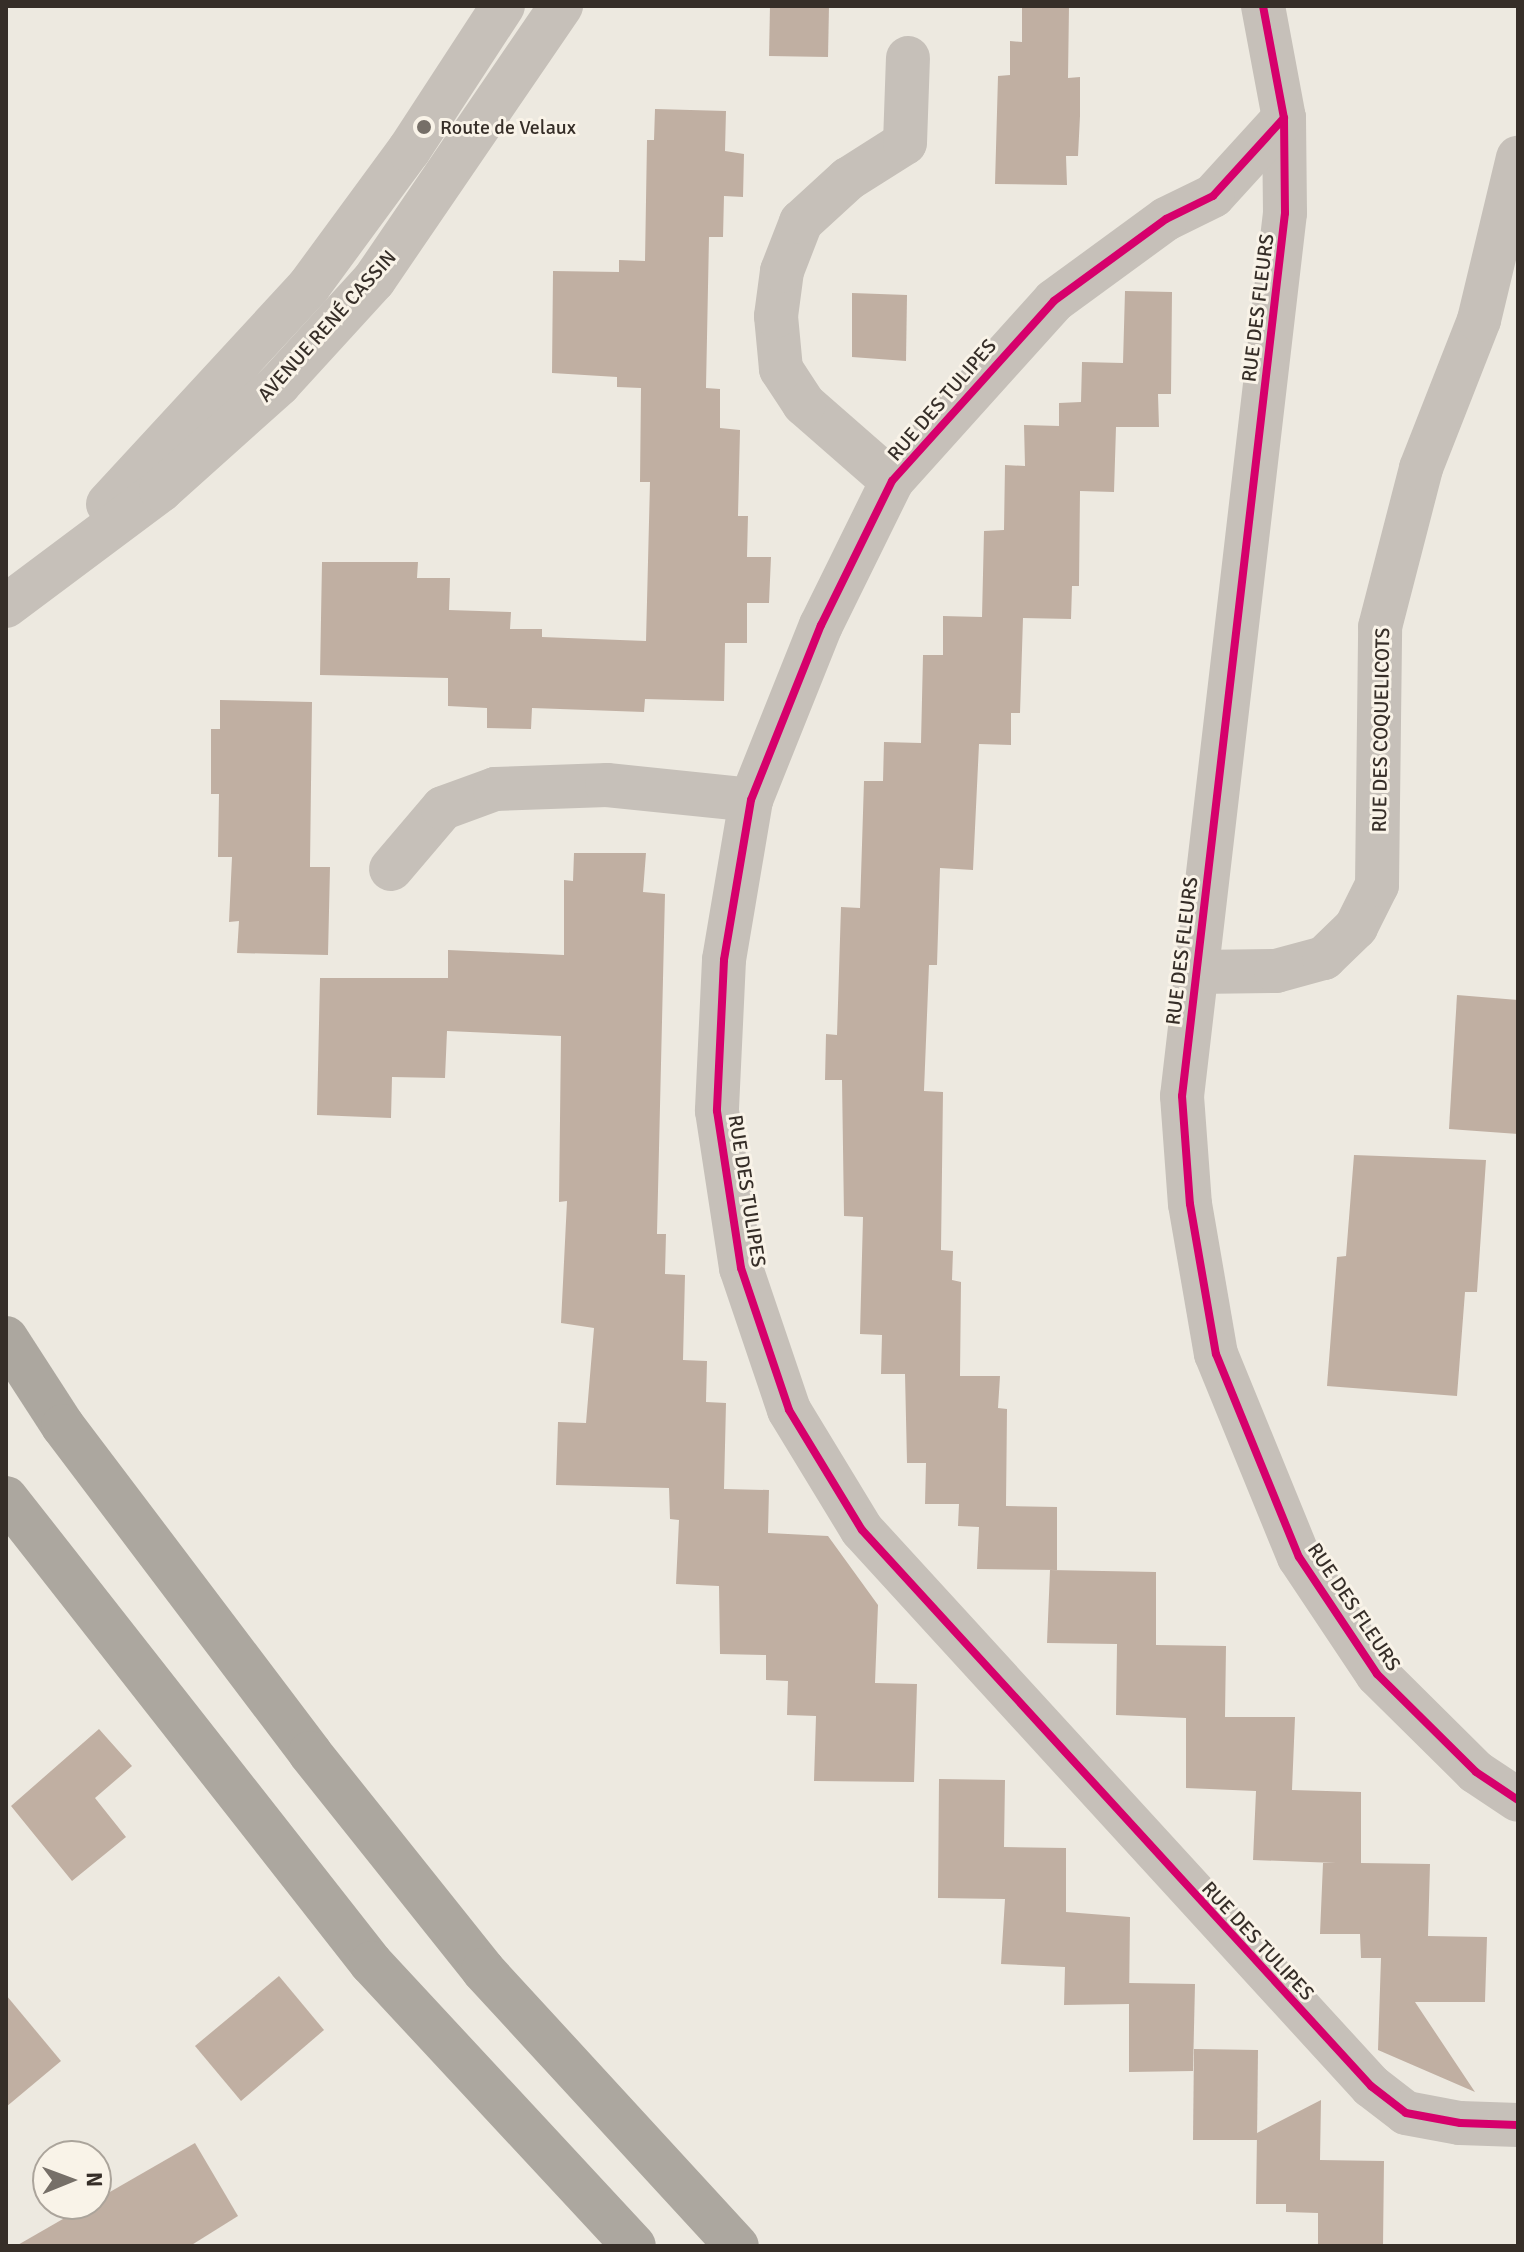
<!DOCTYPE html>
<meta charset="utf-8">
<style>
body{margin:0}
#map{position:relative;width:1524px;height:2252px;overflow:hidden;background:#ede9e0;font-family:Signika,sans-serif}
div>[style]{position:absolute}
.building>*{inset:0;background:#c0afa2}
.minor>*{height:44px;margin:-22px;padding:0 22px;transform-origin:22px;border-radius:22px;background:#c6c0b9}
.highway>*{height:44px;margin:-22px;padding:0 22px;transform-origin:22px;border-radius:22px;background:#aca79f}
.cycleway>*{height:8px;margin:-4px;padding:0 4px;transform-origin:4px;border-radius:4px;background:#d6006c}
.dots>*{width:22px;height:22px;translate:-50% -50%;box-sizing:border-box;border:4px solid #f9f3e8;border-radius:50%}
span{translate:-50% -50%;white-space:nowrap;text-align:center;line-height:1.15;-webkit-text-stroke:6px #f9f3e8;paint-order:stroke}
.poi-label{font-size:20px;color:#362e28}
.left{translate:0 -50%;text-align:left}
.street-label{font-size:20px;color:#362e28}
.frame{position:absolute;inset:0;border:8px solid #362e28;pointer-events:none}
.north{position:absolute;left:32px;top:2140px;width:80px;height:80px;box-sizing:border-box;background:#f9f3e8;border:2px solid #aba49b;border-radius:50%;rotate:89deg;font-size:22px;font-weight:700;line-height:32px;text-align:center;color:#362e28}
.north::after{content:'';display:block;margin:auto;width:28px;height:36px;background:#766f68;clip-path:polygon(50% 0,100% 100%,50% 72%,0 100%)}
</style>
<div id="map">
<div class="building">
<i style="clip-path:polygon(770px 6px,829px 6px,828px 57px,769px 56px)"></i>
<i style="clip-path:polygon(1022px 6px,1069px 6px,1068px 78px,1080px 77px,1080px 116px,1078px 156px,1066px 156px,1067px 185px,995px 184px,998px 76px,1010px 75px,1010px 41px,1022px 42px)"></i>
<i style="clip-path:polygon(655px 109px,726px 111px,725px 151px,744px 154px,743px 197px,724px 196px,723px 237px,709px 237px,706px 388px,720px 389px,720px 428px,740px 430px,738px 516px,748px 516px,747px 557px,771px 557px,769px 603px,747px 603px,747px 643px,725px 643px,724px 701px,645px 699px,644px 712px,532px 708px,531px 729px,487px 728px,487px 708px,448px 706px,448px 678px,320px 675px,322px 562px,418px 562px,417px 578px,450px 578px,449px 610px,511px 612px,510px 629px,542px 629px,542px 637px,646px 641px,650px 482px,640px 482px,641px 388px,617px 387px,617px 377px,552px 373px,553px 271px,619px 272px,619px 260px,645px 261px,647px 140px,654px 140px)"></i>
<i style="clip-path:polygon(1125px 291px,1172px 292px,1171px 394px,1158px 394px,1159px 427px,1116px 427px,1114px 492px,1080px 491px,1079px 586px,1072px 586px,1071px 619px,1023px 618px,1020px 713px,1011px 713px,1011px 745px,979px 744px,973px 870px,940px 868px,937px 965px,929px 965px,924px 1091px,943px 1092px,941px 1250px,953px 1251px,952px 1280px,961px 1282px,960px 1376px,1000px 1376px,998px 1408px,1007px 1409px,1006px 1506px,1057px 1507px,1057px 1570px,977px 1569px,979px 1527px,958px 1526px,959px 1504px,925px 1504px,926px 1463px,907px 1463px,905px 1374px,881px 1374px,882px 1335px,860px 1334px,863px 1217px,844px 1216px,842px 1080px,825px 1080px,826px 1034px,837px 1035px,841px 907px,860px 908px,864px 781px,883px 781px,884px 742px,921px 743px,923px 655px,943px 655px,943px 616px,982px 617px,984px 531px,1004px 530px,1005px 465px,1025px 466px,1024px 425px,1059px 426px,1059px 403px,1081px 402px,1082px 362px,1123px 363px)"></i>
<i style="clip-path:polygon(852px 293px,907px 295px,906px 361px,852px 357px)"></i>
<i style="clip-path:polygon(220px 700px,312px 702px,310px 867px,330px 867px,328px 955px,237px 953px,239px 921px,229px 922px,232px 857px,218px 857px,219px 794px,211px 794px,211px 729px,220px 729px)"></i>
<i style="clip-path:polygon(574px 853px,646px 853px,643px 892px,665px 894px,657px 1234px,666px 1234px,665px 1274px,685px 1275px,683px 1360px,707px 1361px,706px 1402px,726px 1403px,724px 1489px,769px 1490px,768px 1533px,828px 1536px,878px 1605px,875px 1683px,917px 1684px,914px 1782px,814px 1781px,816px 1716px,787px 1715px,788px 1681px,766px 1680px,766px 1655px,720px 1654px,719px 1586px,676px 1584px,679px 1520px,670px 1519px,669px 1488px,556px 1485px,558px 1422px,586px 1423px,594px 1328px,561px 1323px,567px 1201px,559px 1202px,561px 1036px,447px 1031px,445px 1078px,392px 1077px,391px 1118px,317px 1115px,320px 978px,448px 978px,448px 950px,564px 955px,564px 880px,573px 881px)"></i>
<i style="clip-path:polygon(1457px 995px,1518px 1000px,1518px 1134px,1449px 1129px)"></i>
<i style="clip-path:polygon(1354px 1155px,1486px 1160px,1477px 1292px,1465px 1292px,1457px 1396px,1327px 1386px,1337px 1257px,1346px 1256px)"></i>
<i style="clip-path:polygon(1050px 1570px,1156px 1572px,1156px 1645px,1226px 1646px,1225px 1717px,1295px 1717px,1292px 1790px,1361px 1792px,1361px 1863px,1430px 1864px,1428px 1936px,1487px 1937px,1485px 2002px,1415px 2002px,1475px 2092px,1378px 2050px,1381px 1958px,1361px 1958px,1360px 1934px,1320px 1934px,1323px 1863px,1336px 1863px,1253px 1860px,1256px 1791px,1186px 1788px,1186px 1718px,1116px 1715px,1117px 1644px,1047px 1643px)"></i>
<i style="clip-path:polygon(99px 1729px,132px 1766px,95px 1798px,126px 1837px,72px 1881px,11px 1806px)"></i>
<i style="clip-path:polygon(939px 1779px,1005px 1780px,1004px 1847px,1066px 1848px,1066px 1912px,1130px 1917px,1129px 2004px,1064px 2005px,1065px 1967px,1001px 1964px,1005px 1899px,938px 1898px)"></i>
<i style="clip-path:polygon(279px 1976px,324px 2030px,241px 2101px,195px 2046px)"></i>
<i style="clip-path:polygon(1129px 1983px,1195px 1984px,1193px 2071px,1129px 2072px)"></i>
<i style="clip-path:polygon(6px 1995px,61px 2061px,6px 2107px)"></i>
<i style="clip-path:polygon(1194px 2049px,1258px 2050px,1257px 2140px,1193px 2140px)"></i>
<i style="clip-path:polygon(1321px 2100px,1320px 2160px,1384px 2161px,1383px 2246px,1318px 2246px,1318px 2213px,1286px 2212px,1286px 2204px,1256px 2204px,1257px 2133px)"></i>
<i style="clip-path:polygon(195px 2143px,238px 2216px,190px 2246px,16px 2246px)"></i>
</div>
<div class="minor">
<i style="left:1263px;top:6px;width:114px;rotate:79.4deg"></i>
<i style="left:1284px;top:118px;width:95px;rotate:89.4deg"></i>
<i style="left:1285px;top:213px;width:889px;rotate:96.65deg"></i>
<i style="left:1182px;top:1096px;width:108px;rotate:85.8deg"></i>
<i style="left:1190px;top:1204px;width:152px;rotate:80.2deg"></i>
<i style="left:1216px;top:1354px;width:219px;rotate:67.8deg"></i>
<i style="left:1299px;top:1557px;width:141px;rotate:56.3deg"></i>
<i style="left:1377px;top:1674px;width:139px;rotate:44.7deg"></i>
<i style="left:1476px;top:1772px;width:50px;rotate:33.7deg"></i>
<i style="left:1284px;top:118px;width:105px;rotate:132.3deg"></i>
<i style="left:1213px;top:196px;width:52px;rotate:153.9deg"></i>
<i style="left:1166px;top:219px;width:139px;rotate:143.8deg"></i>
<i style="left:1054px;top:301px;width:242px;rotate:132deg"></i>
<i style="left:892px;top:481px;width:161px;rotate:116.2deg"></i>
<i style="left:821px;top:625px;width:188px;rotate:111.8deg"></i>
<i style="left:751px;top:800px;width:162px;rotate:99.6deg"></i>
<i style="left:724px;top:960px;width:151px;rotate:92.7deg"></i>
<i style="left:717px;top:1111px;width:159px;rotate:81.3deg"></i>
<i style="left:741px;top:1268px;width:150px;rotate:71.3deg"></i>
<i style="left:789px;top:1410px;width:140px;rotate:58.7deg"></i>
<i style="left:862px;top:1530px;width:754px;rotate:47.53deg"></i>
<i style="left:1371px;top:2086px;width:44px;rotate:37.6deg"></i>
<i style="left:1406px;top:2113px;width:55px;rotate:10.5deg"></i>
<i style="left:1460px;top:2123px;width:58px;rotate:2deg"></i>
<i style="left:892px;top:481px;width:117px;rotate:-138.8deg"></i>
<i style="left:804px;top:404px;width:42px;rotate:-123.3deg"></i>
<i style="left:781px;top:369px;width:53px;rotate:-95.4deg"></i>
<i style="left:776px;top:316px;width:45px;rotate:-82.4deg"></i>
<i style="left:782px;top:271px;width:53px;rotate:-68.8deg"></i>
<i style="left:801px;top:222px;width:64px;rotate:-42.5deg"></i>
<i style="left:848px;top:179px;width:67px;rotate:-32.3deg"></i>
<i style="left:905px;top:143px;width:85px;rotate:-88deg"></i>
<i style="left:108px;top:504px;width:297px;rotate:-47.3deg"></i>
<i style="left:309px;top:286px;width:169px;rotate:-53.7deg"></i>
<i style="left:409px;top:150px;width:172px;rotate:-56.9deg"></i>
<i style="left:6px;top:606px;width:194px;rotate:-36.8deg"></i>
<i style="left:161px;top:490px;width:159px;rotate:-41.9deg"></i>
<i style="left:279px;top:384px;width:141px;rotate:-47.6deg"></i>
<i style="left:374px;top:280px;width:332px;rotate:-55.7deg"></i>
<i style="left:391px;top:869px;width:80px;rotate:-49.6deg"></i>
<i style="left:443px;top:808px;width:55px;rotate:-20.1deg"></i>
<i style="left:495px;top:789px;width:112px;rotate:-2deg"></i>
<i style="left:607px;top:785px;width:145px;rotate:5.9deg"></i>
<i style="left:1196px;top:972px;width:80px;rotate:-0.7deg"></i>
<i style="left:1276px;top:971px;width:50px;rotate:-15.2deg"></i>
<i style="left:1324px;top:958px;width:45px;rotate:-44.1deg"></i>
<i style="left:1356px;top:927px;width:47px;rotate:-63.4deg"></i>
<i style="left:1377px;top:885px;width:258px;rotate:-89.3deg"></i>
<i style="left:1380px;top:627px;width:164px;rotate:-75.5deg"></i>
<i style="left:1421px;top:468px;width:159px;rotate:-68.6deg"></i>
<i style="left:1479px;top:320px;width:167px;rotate:-76.5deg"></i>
</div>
<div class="highway">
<i style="left:6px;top:1338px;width:105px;rotate:57.1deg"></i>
<i style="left:63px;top:1426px;width:410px;rotate:52.9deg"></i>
<i style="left:310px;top:1753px;width:278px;rotate:51.4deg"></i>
<i style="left:483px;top:1970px;width:375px;rotate:47.4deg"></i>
<i style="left:6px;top:1498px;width:591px;rotate:51.87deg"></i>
<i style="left:371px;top:1963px;width:386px;rotate:47.1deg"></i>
</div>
<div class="cycleway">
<i style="left:1263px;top:6px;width:114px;rotate:79.4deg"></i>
<i style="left:1284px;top:118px;width:95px;rotate:89.4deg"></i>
<i style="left:1285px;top:213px;width:889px;rotate:96.65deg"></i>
<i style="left:1182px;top:1096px;width:108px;rotate:85.8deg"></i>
<i style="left:1190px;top:1204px;width:152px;rotate:80.2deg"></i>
<i style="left:1216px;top:1354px;width:219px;rotate:67.8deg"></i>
<i style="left:1299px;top:1557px;width:141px;rotate:56.3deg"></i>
<i style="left:1377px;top:1674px;width:139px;rotate:44.7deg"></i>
<i style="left:1476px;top:1772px;width:50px;rotate:33.7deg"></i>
<i style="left:1284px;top:118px;width:105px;rotate:132.3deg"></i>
<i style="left:1213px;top:196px;width:52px;rotate:153.9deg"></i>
<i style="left:1166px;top:219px;width:139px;rotate:143.8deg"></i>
<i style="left:1054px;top:301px;width:242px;rotate:132deg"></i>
<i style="left:892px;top:481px;width:161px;rotate:116.2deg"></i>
<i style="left:821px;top:625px;width:188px;rotate:111.8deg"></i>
<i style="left:751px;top:800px;width:162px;rotate:99.6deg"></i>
<i style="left:724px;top:960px;width:151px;rotate:92.7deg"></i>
<i style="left:717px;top:1111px;width:159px;rotate:81.3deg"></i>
<i style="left:741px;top:1268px;width:150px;rotate:71.3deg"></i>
<i style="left:789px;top:1410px;width:140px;rotate:58.7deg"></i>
<i style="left:862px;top:1530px;width:754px;rotate:47.53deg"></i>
<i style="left:1371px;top:2086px;width:44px;rotate:37.6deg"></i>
<i style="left:1406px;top:2113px;width:55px;rotate:10.5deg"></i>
<i style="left:1460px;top:2123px;width:58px;rotate:2deg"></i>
</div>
<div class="dots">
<i style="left:424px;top:127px;background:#766f68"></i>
</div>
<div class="poi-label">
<span class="left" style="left:440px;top:127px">Route de Velaux</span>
</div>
<div class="street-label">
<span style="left:1258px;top:308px;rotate:-83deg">RUE DES FLEURS</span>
<span style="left:327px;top:326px;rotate:-48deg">AVENUE RENÉ CASSIN</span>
<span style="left:942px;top:400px;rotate:-49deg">RUE DES TULIPES</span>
<span style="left:1381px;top:730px;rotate:-89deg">RUE DES COQUELICOTS</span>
<span style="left:1182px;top:951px;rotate:-83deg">RUE DES FLEURS</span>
<span style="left:747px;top:1191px;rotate:81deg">RUE DES TULIPES</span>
<span style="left:1354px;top:1607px;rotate:56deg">RUE DES FLEURS</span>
<span style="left:1258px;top:1941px;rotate:47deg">RUE DES TULIPES</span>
</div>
<div class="frame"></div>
<div class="north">N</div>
</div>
